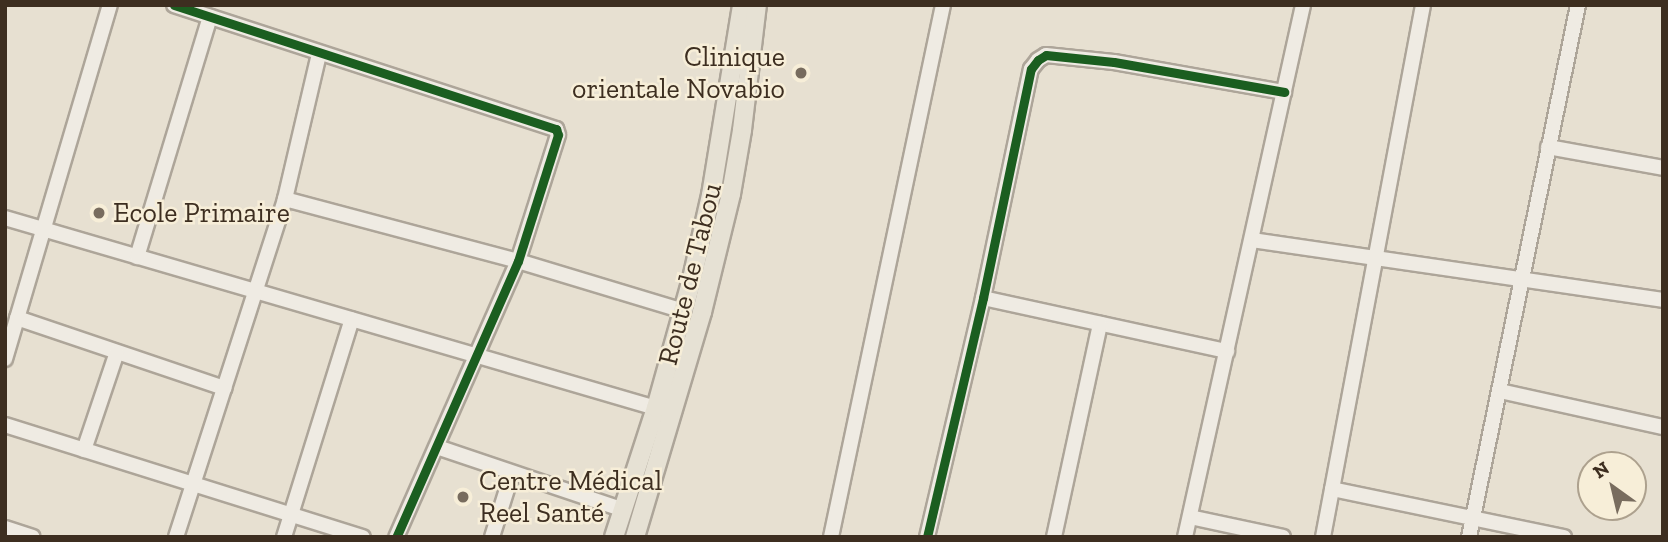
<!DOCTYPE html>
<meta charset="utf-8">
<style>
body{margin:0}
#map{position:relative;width:1668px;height:542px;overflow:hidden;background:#e7e0d1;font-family:"Zilla Slab",serif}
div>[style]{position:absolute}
.roads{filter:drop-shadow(2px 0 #ada599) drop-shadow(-2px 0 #ada599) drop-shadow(0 2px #ada599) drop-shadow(0 -2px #ada599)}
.minor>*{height:14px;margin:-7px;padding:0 7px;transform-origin:7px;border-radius:7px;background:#efebe3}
.major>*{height:18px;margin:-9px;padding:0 9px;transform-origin:9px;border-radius:9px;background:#e6e1d4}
.cycleway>*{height:9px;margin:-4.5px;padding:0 4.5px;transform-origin:4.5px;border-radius:4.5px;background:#1b5e20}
.dots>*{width:19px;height:19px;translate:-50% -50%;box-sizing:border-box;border:4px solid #f7eed8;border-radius:50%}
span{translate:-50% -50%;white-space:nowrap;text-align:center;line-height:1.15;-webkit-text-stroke:5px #f7eed8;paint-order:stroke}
.poi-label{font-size:28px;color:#3d2e20}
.right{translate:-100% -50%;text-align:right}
.left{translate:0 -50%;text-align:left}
.street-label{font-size:28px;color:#3d2e20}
.frame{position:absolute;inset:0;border:7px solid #3d2e20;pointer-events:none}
.north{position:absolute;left:1577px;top:451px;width:70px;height:70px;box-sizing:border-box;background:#f7eed8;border:2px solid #ada18e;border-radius:50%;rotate:326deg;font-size:19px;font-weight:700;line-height:28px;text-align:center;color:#3d2e20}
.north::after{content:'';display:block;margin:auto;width:24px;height:32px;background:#786c5e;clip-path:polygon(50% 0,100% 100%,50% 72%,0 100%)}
</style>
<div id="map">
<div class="roads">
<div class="minor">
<i style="left:174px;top:5px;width:402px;rotate:18deg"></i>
<i style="left:556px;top:129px;width:6px;rotate:72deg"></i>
<i style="left:558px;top:135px;width:132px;rotate:107.6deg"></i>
<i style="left:518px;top:261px;width:302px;rotate:113.8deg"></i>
<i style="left:1548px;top:147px;width:117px;rotate:10.3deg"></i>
<i style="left:285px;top:199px;width:241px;rotate:14.9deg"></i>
<i style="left:518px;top:261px;width:173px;rotate:16.8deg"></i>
<i style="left:5px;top:218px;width:678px;rotate:16.27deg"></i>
<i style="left:1252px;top:240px;width:415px;rotate:8.3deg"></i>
<i style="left:137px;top:257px;width:251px;rotate:-73.1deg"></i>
<i style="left:983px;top:298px;width:250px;rotate:12.3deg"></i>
<i style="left:17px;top:318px;width:219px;rotate:18.7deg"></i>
<i style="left:5px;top:359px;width:369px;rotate:-73.5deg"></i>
<i style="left:1500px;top:391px;width:167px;rotate:12.5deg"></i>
<i style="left:5px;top:425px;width:375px;rotate:17.4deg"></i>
<i style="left:437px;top:447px;width:197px;rotate:18.6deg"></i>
<i style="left:84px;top:450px;width:103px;rotate:-71.4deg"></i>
<i style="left:1332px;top:489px;width:237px;rotate:11.7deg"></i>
<i style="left:1190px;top:517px;width:95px;rotate:12.1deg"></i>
<i style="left:5px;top:528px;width:29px;rotate:18deg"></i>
<i style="left:176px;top:537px;width:355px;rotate:-72.1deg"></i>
<i style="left:285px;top:199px;width:149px;rotate:-76.8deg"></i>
<i style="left:284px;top:537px;width:228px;rotate:-72.7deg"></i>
<i style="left:492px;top:537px;width:67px;rotate:-72.6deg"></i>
<i style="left:831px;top:537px;width:544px;rotate:-78.11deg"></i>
<i style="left:927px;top:537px;width:245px;rotate:-76.8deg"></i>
<i style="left:983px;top:298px;width:234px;rotate:-78.2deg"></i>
<i style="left:1031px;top:69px;width:11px;rotate:-52deg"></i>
<i style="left:1038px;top:60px;width:9px;rotate:-32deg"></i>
<i style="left:1046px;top:55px;width:68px;rotate:5.9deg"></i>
<i style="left:1114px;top:62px;width:173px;rotate:10deg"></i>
<i style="left:1054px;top:537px;width:218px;rotate:-77.8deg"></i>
<i style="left:1185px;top:537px;width:545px;rotate:-77.49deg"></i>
<i style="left:1323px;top:537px;width:541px;rotate:-79.35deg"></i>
<i style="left:1469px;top:537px;width:543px;rotate:-78.42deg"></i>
</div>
<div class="major">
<i style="left:614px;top:537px;width:136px;rotate:-72deg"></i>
<i style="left:656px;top:408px;width:130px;rotate:-74.4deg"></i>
<i style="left:691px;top:283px;width:90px;rotate:-77.2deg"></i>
<i style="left:711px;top:195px;width:193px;rotate:-80.7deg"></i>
<i style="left:635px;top:537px;width:235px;rotate:-73.4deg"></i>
<i style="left:702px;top:312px;width:122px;rotate:-76.2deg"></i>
<i style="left:731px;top:194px;width:65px;rotate:-80.2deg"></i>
<i style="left:742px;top:130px;width:126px;rotate:-83.2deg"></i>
</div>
</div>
<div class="cycleway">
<i style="left:174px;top:5px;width:402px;rotate:18deg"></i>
<i style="left:556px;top:129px;width:6px;rotate:72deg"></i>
<i style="left:558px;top:135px;width:132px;rotate:107.6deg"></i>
<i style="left:518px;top:261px;width:302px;rotate:113.8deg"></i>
<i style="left:927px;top:537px;width:245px;rotate:-76.8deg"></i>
<i style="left:983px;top:298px;width:234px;rotate:-78.2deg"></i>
<i style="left:1031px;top:69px;width:11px;rotate:-52deg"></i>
<i style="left:1038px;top:60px;width:9px;rotate:-32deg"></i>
<i style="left:1046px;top:55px;width:68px;rotate:5.9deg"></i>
<i style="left:1114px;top:62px;width:173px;rotate:10deg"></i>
</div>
<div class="dots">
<i style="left:801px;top:73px;background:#786c5e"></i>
<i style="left:99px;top:213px;background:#786c5e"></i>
<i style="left:463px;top:497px;background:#786c5e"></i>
</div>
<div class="poi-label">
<span class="right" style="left:785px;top:73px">Clinique<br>orientale Novabio</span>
<span class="left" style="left:113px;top:213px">Ecole Primaire</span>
<span class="left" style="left:479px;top:497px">Centre Médical<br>Reel Santé</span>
</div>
<div class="street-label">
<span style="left:690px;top:274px;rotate:-76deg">Route de Tabou</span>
</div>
<div class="frame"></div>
<div class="north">N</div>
</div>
